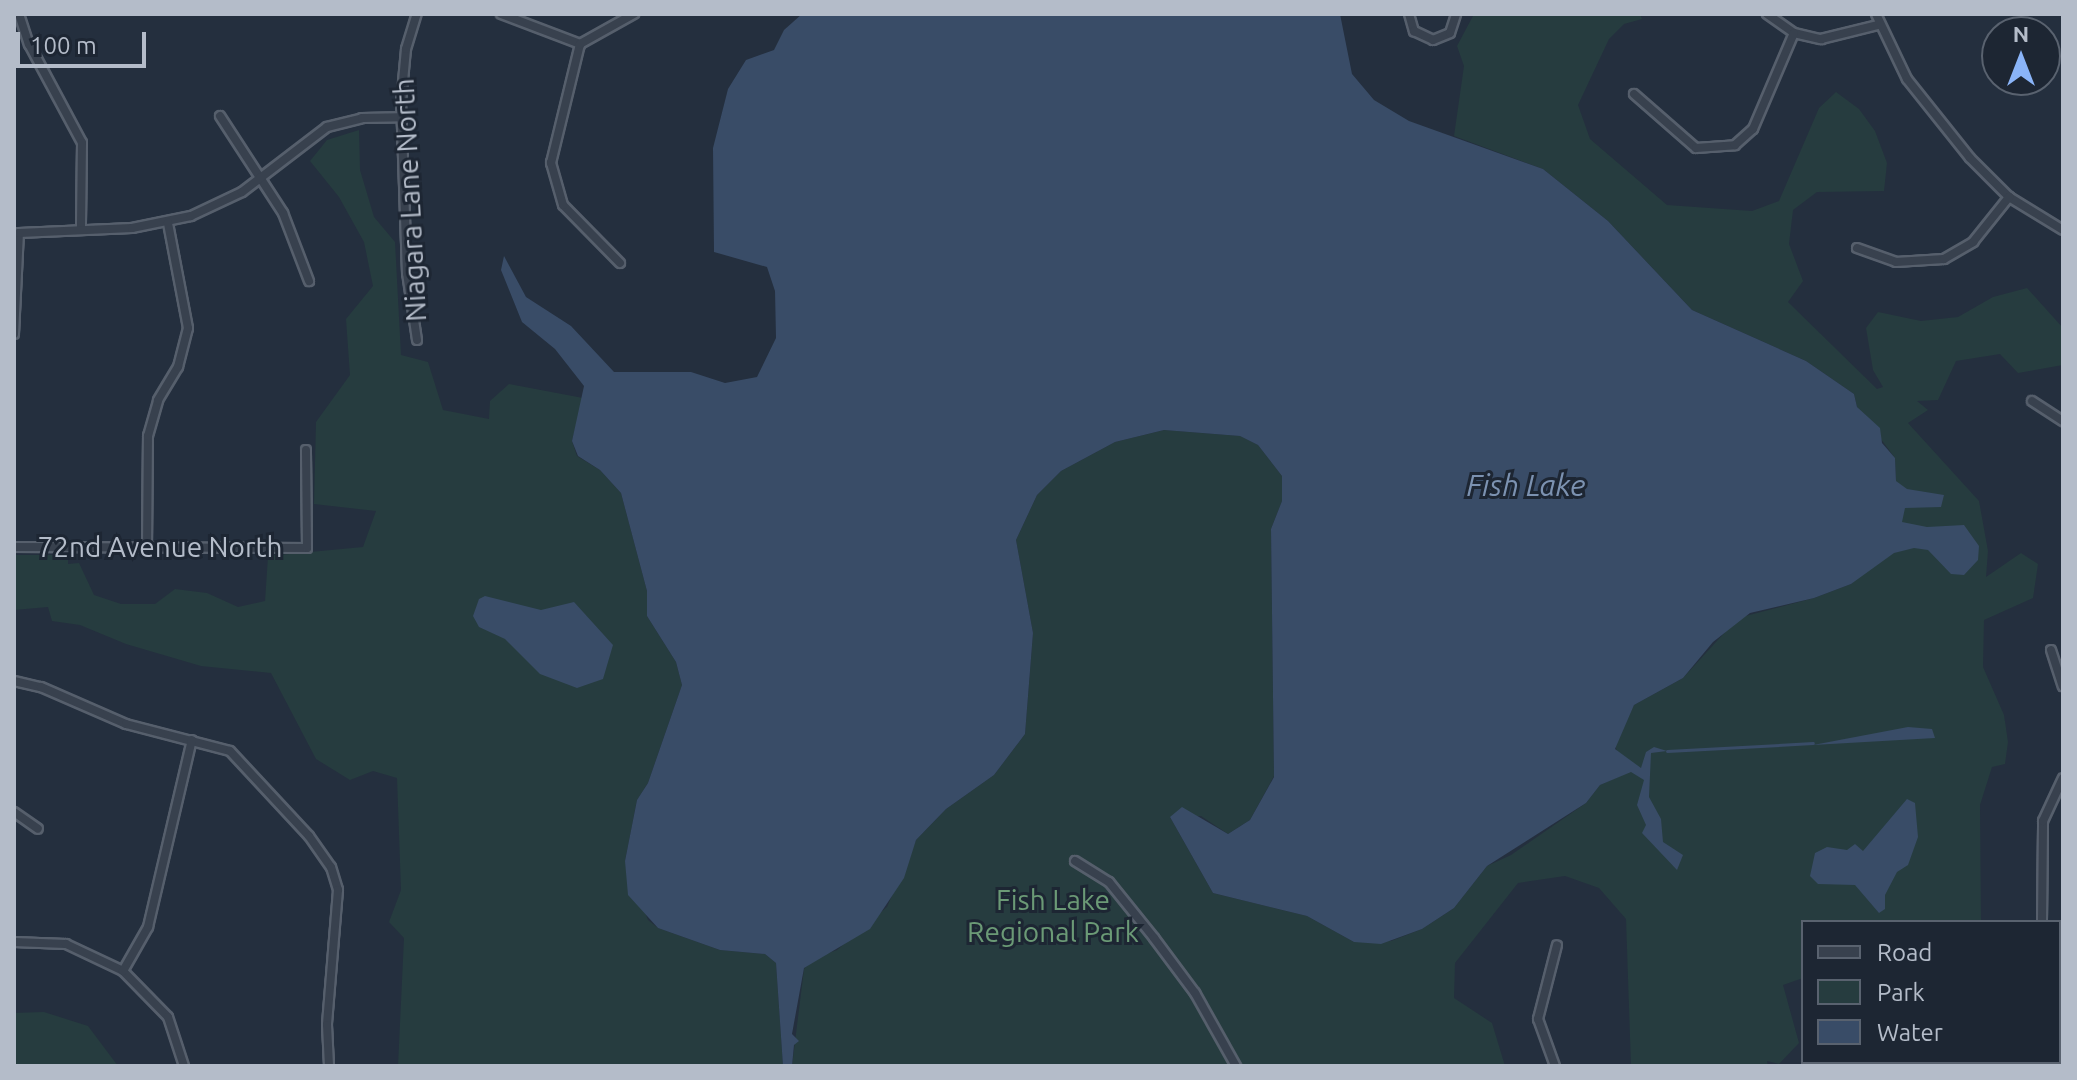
<!DOCTYPE html>
<style>
body{margin:0}
#map{position:relative;width:2077px;height:1080px;overflow:hidden;background:#242f3e;font-family:Ubuntu,sans-serif}
div>[style]{position:absolute}
.green>*{inset:0;background:#263c3f}
.water>*{inset:0;background:#394c67}
.stream>*{height:3px;margin:-1.5px;padding:0 1.5px;transform-origin:1.5px;border-radius:1.5px;background:#394c67}
.roads{filter:drop-shadow(2px 0 #565f6c) drop-shadow(-2px 0 #565f6c) drop-shadow(0 2px #565f6c) drop-shadow(0 -2px #565f6c)}
.street>*{height:8px;margin:-4px;padding:0 4px;transform-origin:4px;border-radius:4px;background:#38414e}
span{translate:-50% -50%;white-space:nowrap;text-align:center;line-height:1.15;-webkit-text-stroke:6px #1d2633;paint-order:stroke}
.street-label{font-size:28px;color:#b4bcc9}
.park-label{font-size:28px;color:#6b9a76}
.water-label{font-size:30px;color:#7c92b1;font-style:italic}
.frame{position:absolute;inset:0;border:16px solid #b4bcc9;pointer-events:none}
.legend{position:absolute;left:1801px;top:920px;width:260px;height:144px;box-sizing:border-box;background:#1d2633;border:2px solid #59626f;margin:0;padding:10px 14px;list-style:none;font-size:24px;color:#b4bcc9}
.legend li{display:flex;align-items:center;gap:16px;height:40px}
.legend b{width:40px;border:2px solid #59626f}
.north{position:absolute;left:1981px;top:16px;width:80px;height:80px;box-sizing:border-box;background:#1d2633;border:2px solid #59626f;border-radius:50%;rotate:0deg;font-size:22px;font-weight:700;line-height:32px;text-align:center;color:#b4bcc9}
.north::after{content:'';display:block;margin:auto;width:28px;height:36px;background:#8ab4f8;clip-path:polygon(50% 0,100% 100%,50% 72%,0 100%)}
.scale{position:absolute;left:16px;top:32px;width:130px;height:36px;box-sizing:border-box;border:4px solid #b4bcc9;border-top:0;padding-left:10px;font-size:24px;line-height:28px;white-space:nowrap;color:#b4bcc9;-webkit-text-stroke:6px #1d2633;paint-order:stroke}
</style>
<div id="map">
<div class="green">
<i style="clip-path:polygon(1474px 14px,1640px 14px,1642px 19px,1624px 24px,1609px 39px,1578px 105px,1590px 139px,1667px 205px,1752px 211px,1779px 201px,1819px 108px,1836px 92px,1859px 109px,1875px 131px,1887px 163px,1884px 191px,1817px 192px,1793px 210px,1789px 244px,1803px 281px,1788px 302px,1877px 389px,1883px 387px,1873px 370px,1866px 328px,1878px 312px,1921px 321px,1958px 317px,1993px 297px,2027px 288px,2063px 328px,2063px 365px,2018px 373px,2000px 354px,1956px 361px,1938px 400px,1917px 401px,1928px 410px,1908px 423px,1979px 501px,1988px 551px,1986px 577px,2021px 553px,2038px 564px,2033px 598px,1984px 620px,1983px 667px,2004px 715px,2008px 742px,2005px 764px,1992px 767px,1980px 805px,1981px 922px,1803px 922px,1803px 978px,1783px 985px,1799px 1043px,1779px 1064px,1767px 1061px,1768px 1066px,1631px 1066px,1626px 919px,1599px 888px,1565px 876px,1518px 883px,1455px 963px,1454px 998px,1492px 1023px,1505px 1066px,792px 1066px,804px 969px,810px 960px,837px 950px,887px 907px,916px 840px,946px 809px,994px 775px,1025px 734px,1033px 633px,1016px 540px,1037px 495px,1061px 471px,1115px 442px,1164px 430px,1240px 436px,1258px 445px,1282px 476px,1282px 501px,1271px 529px,1274px 776px,1250px 820px,1228px 834px,1201px 816px,1170px 817px,1213px 893px,1307px 916px,1354px 942px,1391px 941px,1422px 929px,1454px 908px,1487px 866px,1511px 855px,1586px 803px,1600px 785px,1620px 776px,1615px 741px,1634px 705px,1683px 678px,1738px 618px,1814px 598px,1851px 584px,1869px 568px,1896px 481px,1895px 458px,1857px 407px,1854px 394px,1806px 361px,1692px 310px,1608px 221px,1543px 169px,1454px 136px,1464px 66px,1457px 46px)"></i>
<i style="clip-path:polygon(359px 130px,360px 170px,374px 217px,395px 242px,401px 355px,428px 362px,443px 410px,489px 419px,490px 401px,509px 384px,583px 398px,572px 441px,577px 456px,600px 470px,621px 493px,647px 591px,647px 616px,676px 662px,682px 685px,648px 783px,637px 800px,625px 861px,648px 920px,658px 928px,720px 950px,765px 954px,776px 963px,783px 1066px,398px 1066px,404px 938px,389px 922px,401px 890px,397px 778px,373px 771px,350px 780px,316px 759px,271px 673px,201px 666px,126px 644px,80px 625px,52px 621px,48px 607px,14px 610px,14px 555px,68px 555px,68px 564px,79px 563px,94px 595px,121px 604px,155px 604px,175px 589px,207px 593px,238px 607px,265px 601px,268px 556px,363px 547px,376px 511px,314px 504px,316px 422px,350px 375px,346px 319px,373px 286px,364px 242px,339px 197px,310px 161px,327px 140px)"></i>
<i style="clip-path:polygon(44px 1012px,88px 1026px,118px 1066px,14px 1066px,14px 1013px)"></i>
</div>
<div class="water">
<i style="clip-path:polygon(802px 14px,1340px 14px,1352px 74px,1374px 100px,1409px 121px,1543px 169px,1608px 221px,1692px 310px,1806px 361px,1854px 394px,1857px 407px,1880px 428px,1882px 443px,1895px 458px,1896px 481px,1907px 489px,1944px 495px,1941px 507px,1905px 508px,1902px 522px,1927px 527px,1964px 525px,1979px 546px,1978px 560px,1964px 575px,1951px 574px,1928px 550px,1914px 548px,1894px 553px,1851px 584px,1814px 598px,1750px 613px,1713px 642px,1683px 678px,1634px 705px,1615px 749px,1641px 768px,1646px 752px,1654px 747px,1667px 751px,1651px 753px,1649px 797px,1661px 819px,1663px 842px,1683px 855px,1677px 870px,1642px 833px,1646px 825px,1637px 805px,1644px 780px,1631px 772px,1600px 785px,1586px 803px,1487px 866px,1454px 908px,1422px 929px,1381px 944px,1354px 942px,1307px 916px,1213px 893px,1170px 817px,1182px 807px,1228px 834px,1250px 820px,1274px 777px,1271px 529px,1282px 501px,1282px 476px,1258px 445px,1240px 436px,1164px 430px,1115px 442px,1061px 471px,1037px 495px,1016px 540px,1033px 633px,1025px 734px,994px 775px,946px 809px,916px 840px,904px 878px,870px 929px,804px 968px,792px 1034px,799px 1041px,794px 1045px,792px 1066px,783px 1066px,776px 963px,765px 954px,720px 950px,658px 928px,628px 895px,625px 861px,637px 800px,648px 783px,682px 685px,676px 662px,647px 616px,647px 591px,621px 493px,600px 470px,578px 456px,572px 441px,584px 386px,555px 349px,522px 322px,501px 270px,504px 256px,526px 297px,571px 326px,614px 372px,691px 372px,725px 383px,757px 377px,776px 338px,775px 291px,767px 267px,714px 252px,713px 148px,728px 89px,746px 60px,774px 50px,784px 30px)"></i>
<i style="clip-path:polygon(485px 596px,541px 610px,574px 602px,613px 645px,603px 679px,577px 688px,540px 674px,505px 639px,479px 627px,473px 616px,479px 599px)"></i>
<i style="clip-path:polygon(1908px 727px,1932px 729px,1935px 738px,1813px 745px)"></i>
<i style="clip-path:polygon(1907px 799px,1915px 803px,1918px 837px,1908px 865px,1897px 872px,1885px 895px,1885px 909px,1879px 913px,1855px 885px,1818px 884px,1810px 876px,1815px 853px,1827px 847px,1847px 850px,1855px 844px,1863px 851px)"></i>
</div>
<div class="stream">
<i style="left:1667px;top:751px;width:146px;rotate:-3.1deg"></i>
</div>
<div class="roads">
<div class="street">
<i style="left:19px;top:14px;width:32px;rotate:72deg"></i>
<i style="left:29px;top:44px;width:112px;rotate:61.8deg"></i>
<i style="left:82px;top:143px;width:86px;rotate:90.7deg"></i>
<i style="left:501px;top:14px;width:85px;rotate:20.8deg"></i>
<i style="left:1409px;top:14px;width:18px;rotate:74deg"></i>
<i style="left:1414px;top:31px;width:21px;rotate:25deg"></i>
<i style="left:1433px;top:40px;width:18px;rotate:-22deg"></i>
<i style="left:1450px;top:33px;width:20px;rotate:-72deg"></i>
<i style="left:1767px;top:14px;width:33px;rotate:35deg"></i>
<i style="left:1794px;top:33px;width:28px;rotate:13deg"></i>
<i style="left:1821px;top:39px;width:59px;rotate:-13.8deg"></i>
<i style="left:1876px;top:14px;width:72px;rotate:64.5deg"></i>
<i style="left:1907px;top:79px;width:101px;rotate:51.4deg"></i>
<i style="left:1970px;top:158px;width:55px;rotate:45deg"></i>
<i style="left:2009px;top:197px;width:63px;rotate:31.4deg"></i>
<i style="left:1634px;top:94px;width:82px;rotate:41.1deg"></i>
<i style="left:1696px;top:148px;width:39px;rotate:-4deg"></i>
<i style="left:1735px;top:145px;width:24px;rotate:-42deg"></i>
<i style="left:1753px;top:129px;width:104px;rotate:-66.9deg"></i>
<i style="left:220px;top:116px;width:116px;rotate:57deg"></i>
<i style="left:283px;top:213px;width:73px;rotate:69.1deg"></i>
<i style="left:1857px;top:248px;width:41px;rotate:19.7deg"></i>
<i style="left:1896px;top:262px;width:48px;rotate:-3.6deg"></i>
<i style="left:1944px;top:259px;width:34px;rotate:-30deg"></i>
<i style="left:1973px;top:242px;width:58px;rotate:-51.3deg"></i>
<i style="left:620px;top:263px;width:81px;rotate:-134.5deg"></i>
<i style="left:563px;top:205px;width:44px;rotate:-105.9deg"></i>
<i style="left:551px;top:163px;width:122px;rotate:-76.3deg"></i>
<i style="left:580px;top:44px;width:62px;rotate:-29.1deg"></i>
<i style="left:14px;top:334px;width:101px;rotate:-87.2deg"></i>
<i style="left:19px;top:233px;width:113px;rotate:-2.5deg"></i>
<i style="left:132px;top:228px;width:60px;rotate:-11.5deg"></i>
<i style="left:191px;top:216px;width:56px;rotate:-25.2deg"></i>
<i style="left:242px;top:192px;width:107px;rotate:-37.4deg"></i>
<i style="left:327px;top:127px;width:36px;rotate:-14deg"></i>
<i style="left:362px;top:118px;width:39px;rotate:-1deg"></i>
<i style="left:417px;top:340px;width:68px;rotate:-98.5deg"></i>
<i style="left:407px;top:273px;width:170px;rotate:-92deg"></i>
<i style="left:401px;top:103px;width:54px;rotate:-84.7deg"></i>
<i style="left:406px;top:49px;width:37px;rotate:-73deg"></i>
<i style="left:2032px;top:401px;width:37px;rotate:33deg"></i>
<i style="left:14px;top:547px;width:293px;rotate:0.2deg"></i>
<i style="left:307px;top:548px;width:98px;rotate:-90.6deg"></i>
<i style="left:147px;top:548px;width:112px;rotate:-89.5deg"></i>
<i style="left:148px;top:436px;width:37px;rotate:-74deg"></i>
<i style="left:158px;top:400px;width:39px;rotate:-59deg"></i>
<i style="left:178px;top:367px;width:40px;rotate:-75.6deg"></i>
<i style="left:188px;top:328px;width:107px;rotate:-100.8deg"></i>
<i style="left:2051px;top:650px;width:38px;rotate:72deg"></i>
<i style="left:14px;top:681px;width:28px;rotate:13deg"></i>
<i style="left:41px;top:687px;width:93px;rotate:23.5deg"></i>
<i style="left:126px;top:724px;width:107px;rotate:14.6deg"></i>
<i style="left:230px;top:751px;width:116px;rotate:47.1deg"></i>
<i style="left:309px;top:836px;width:38px;rotate:55deg"></i>
<i style="left:331px;top:867px;width:24px;rotate:73deg"></i>
<i style="left:338px;top:890px;width:135px;rotate:94.7deg"></i>
<i style="left:327px;top:1025px;width:41px;rotate:87.2deg"></i>
<i style="left:14px;top:812px;width:29px;rotate:35deg"></i>
<i style="left:1075px;top:861px;width:40px;rotate:32deg"></i>
<i style="left:1109px;top:882px;width:72px;rotate:51.2deg"></i>
<i style="left:1154px;top:938px;width:69px;rotate:53.3deg"></i>
<i style="left:1195px;top:993px;width:84px;rotate:60.7deg"></i>
<i style="left:2042px;top:922px;width:101px;rotate:-89.4deg"></i>
<i style="left:2043px;top:821px;width:47px;rotate:-65.1deg"></i>
<i style="left:14px;top:942px;width:52px;rotate:2.2deg"></i>
<i style="left:66px;top:944px;width:63px;rotate:25.3deg"></i>
<i style="left:123px;top:971px;width:64px;rotate:45.6deg"></i>
<i style="left:168px;top:1017px;width:52px;rotate:71.9deg"></i>
<i style="left:2059px;top:952px;width:4px;rotate:-14deg"></i>
<i style="left:123px;top:971px;width:51px;rotate:-60.4deg"></i>
<i style="left:148px;top:927px;width:192px;rotate:-76.8deg"></i>
<i style="left:1975px;top:1062px;width:7px;rotate:34deg"></i>
<i style="left:1555px;top:1066px;width:50px;rotate:-109.9deg"></i>
<i style="left:1538px;top:1019px;width:76px;rotate:-75.6deg"></i>
<i style="left:1873px;top:1066px;width:6px;rotate:-45deg"></i>
</div>
</div>
<div class="street-label">
<span style="left:410px;top:200px;rotate:-93deg">Niagara Lane North</span>
<span style="left:160px;top:547px">72nd Avenue North</span>
</div>
<div class="park-label">
<span style="left:1053px;top:916px">Fish Lake<br>Regional Park</span>
</div>
<div class="water-label">
<span style="left:1526px;top:485px">Fish Lake</span>
</div>
<div class="frame"></div>
<ul class="legend">
<li><b style="height:10px;background:#38414e"></b>Road</li>
<li><b style="height:22px;background:#263c3f"></b>Park</li>
<li><b style="height:22px;background:#394c67"></b>Water</li>
</ul>
<div class="north">N</div>
<div class="scale">100 m</div>
</div>
